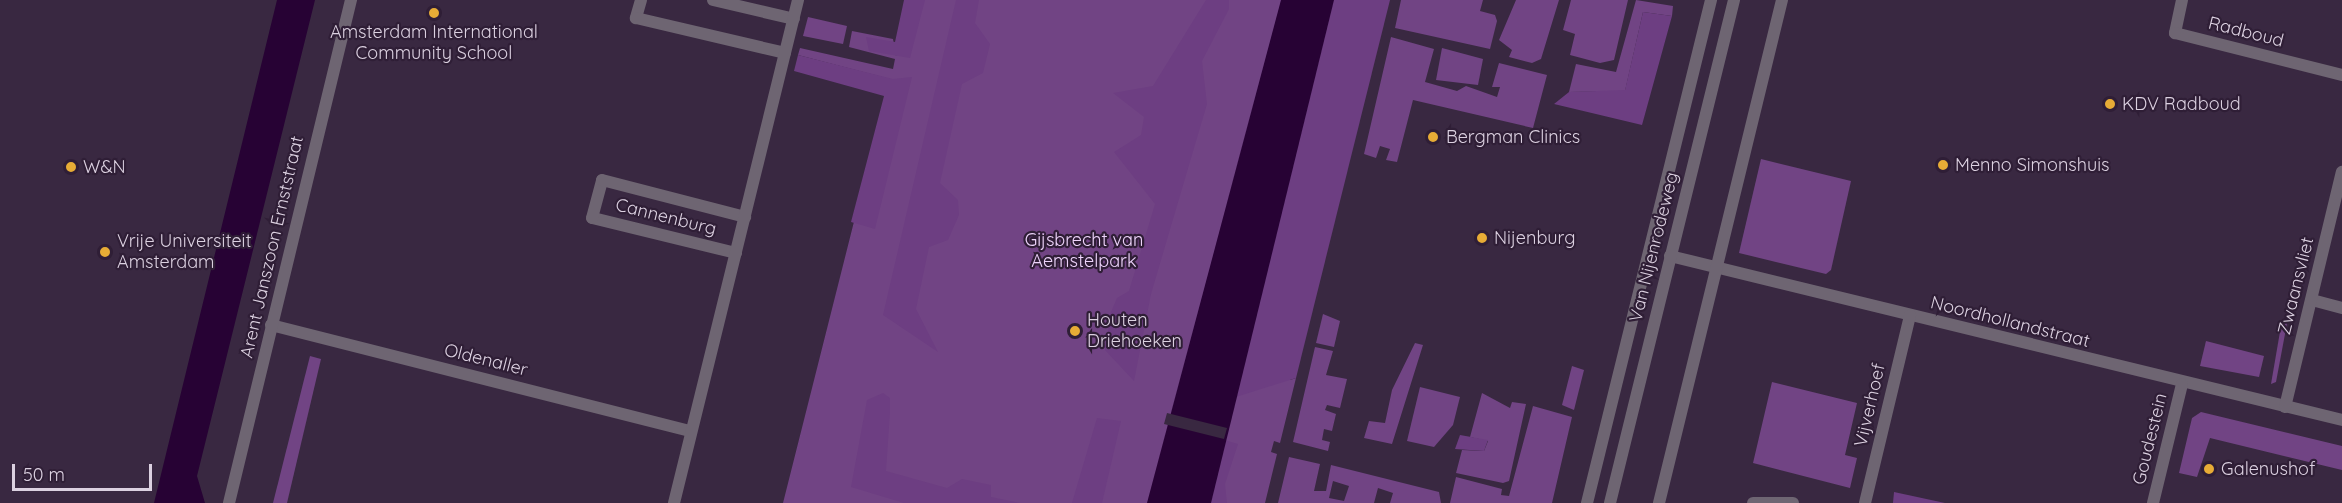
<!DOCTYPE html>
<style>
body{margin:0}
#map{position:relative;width:2342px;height:503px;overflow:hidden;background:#392841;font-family:Quicksand,sans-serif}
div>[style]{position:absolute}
.green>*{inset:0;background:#714484}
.forest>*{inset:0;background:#6d3e82}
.water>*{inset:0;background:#270234}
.pier>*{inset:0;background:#392841}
.minor>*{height:12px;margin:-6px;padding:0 6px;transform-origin:6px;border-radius:6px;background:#6e6572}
.tertiary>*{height:12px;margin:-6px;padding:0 6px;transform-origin:6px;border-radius:6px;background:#6e6572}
.dots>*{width:16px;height:16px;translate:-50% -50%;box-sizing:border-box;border:3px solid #2f1e36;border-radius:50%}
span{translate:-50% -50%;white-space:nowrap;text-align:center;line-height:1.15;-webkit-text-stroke:4.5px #2f1e36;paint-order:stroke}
.street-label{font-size:18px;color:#dcd1e1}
.poi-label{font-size:18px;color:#dcd1e1}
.left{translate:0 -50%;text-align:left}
.park-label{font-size:18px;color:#eed4fb}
.scale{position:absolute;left:12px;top:464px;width:140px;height:27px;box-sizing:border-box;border:3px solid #dcd1e1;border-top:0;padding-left:8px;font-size:18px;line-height:21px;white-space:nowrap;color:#dcd1e1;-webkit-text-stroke:4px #2f1e36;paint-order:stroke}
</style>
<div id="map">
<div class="green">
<i style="clip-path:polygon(910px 0,1385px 0,1290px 380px,1296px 378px,1280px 443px,1274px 441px,1271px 452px,1277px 454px,1265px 503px,783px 503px,890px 79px,798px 55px,800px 48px,893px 69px,895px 59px,849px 47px,852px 31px,893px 39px,896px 56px)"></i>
<i style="clip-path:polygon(1401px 0,1483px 0,1480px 11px,1495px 15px,1497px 21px,1490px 49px,1395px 28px)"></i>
<i style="clip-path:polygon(1516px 0,1559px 0,1541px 59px,1532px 63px,1509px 57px,1512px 50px,1499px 40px)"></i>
<i style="clip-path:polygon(1571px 0,1628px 0,1614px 60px,1600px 63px,1570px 55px,1575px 34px,1563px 30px)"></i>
<i style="clip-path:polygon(1636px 0,1673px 6px,1672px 16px,1643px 12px,1625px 91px,1569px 92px,1576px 64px,1616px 72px)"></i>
<i style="clip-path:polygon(808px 17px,847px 26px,843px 44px,803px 36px)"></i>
<i style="clip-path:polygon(1391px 37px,1434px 49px,1425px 82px,1457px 91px,1466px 86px,1497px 97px,1500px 87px,1492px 87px,1499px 63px,1547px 75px,1533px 128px,1413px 100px,1397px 162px,1386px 160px,1390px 149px,1380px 146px,1376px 158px,1364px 154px)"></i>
<i style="clip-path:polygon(1442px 48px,1483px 59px,1478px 85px,1436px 80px)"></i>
<i style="clip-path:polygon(1761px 159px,1851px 181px,1831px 270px,1826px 274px,1739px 253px)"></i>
<i style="clip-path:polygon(1323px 314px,1340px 321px,1334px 347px,1316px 343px)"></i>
<i style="clip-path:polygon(2288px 318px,2276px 382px,2271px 384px,2282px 320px)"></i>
<i style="clip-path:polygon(2206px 341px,2264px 356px,2259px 377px,2200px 366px)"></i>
<i style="clip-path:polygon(1415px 343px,1423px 345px,1392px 444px,1364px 438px,1369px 421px,1385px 423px,1392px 390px)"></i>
<i style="clip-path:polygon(1315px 347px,1333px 351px,1326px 375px,1347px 379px,1340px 408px,1327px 405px,1325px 410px,1336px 414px,1332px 431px,1324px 429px,1322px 440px,1330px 442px,1328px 451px,1293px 442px)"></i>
<i style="clip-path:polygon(310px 356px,321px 359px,287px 503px,273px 503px)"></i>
<i style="clip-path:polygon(1572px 366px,1584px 370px,1574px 410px,1562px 405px)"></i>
<i style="clip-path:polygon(1772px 382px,1857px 403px,1845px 455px,1857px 458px,1850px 488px,1753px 463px)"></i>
<i style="clip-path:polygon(1420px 387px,1460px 397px,1453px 425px,1434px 447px,1407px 441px)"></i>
<i style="clip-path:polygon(1482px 393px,1510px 408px,1512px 402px,1526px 404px,1509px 481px,1503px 483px,1456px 473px,1462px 450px,1484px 451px,1488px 441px,1470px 437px)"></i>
<i style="clip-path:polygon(1533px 406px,1572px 417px,1552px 503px,1450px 503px,1456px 477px,1502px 489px,1501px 495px,1509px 496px)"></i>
<i style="clip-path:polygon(2201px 412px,2342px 446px,2342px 470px,2210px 438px,2197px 477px,2179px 473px,2192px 418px)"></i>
<i style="clip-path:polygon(evenodd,1289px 457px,1320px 464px,1314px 491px,1326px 491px,1331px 465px,1439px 492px,1441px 503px,1390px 503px,1393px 493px,1378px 488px,1374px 503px,1278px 503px,1289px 457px,1333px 481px,1349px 486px,1344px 501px,1329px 498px,1333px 481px)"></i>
</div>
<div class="forest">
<i style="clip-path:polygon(904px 0,925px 0,910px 58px,869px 51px,866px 37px,895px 42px)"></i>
<i style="clip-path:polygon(956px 0,979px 0,975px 23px,990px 44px,983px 73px,962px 84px,940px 183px,958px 200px,959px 215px,948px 240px,929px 247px,916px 309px,938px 352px,883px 315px)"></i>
<i style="clip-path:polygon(1206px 0,1229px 0,1229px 9px,1202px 61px,1207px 104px,1151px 294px,1134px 381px,1105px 350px,1111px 312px,1117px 298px,1129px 291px,1155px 204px,1114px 152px,1141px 135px,1144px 117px,1113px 93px,1153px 86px)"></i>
<i style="clip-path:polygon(1334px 0,1390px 0,1296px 378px,1236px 397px)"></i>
<i style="clip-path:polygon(1643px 12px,1672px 16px,1642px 125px,1554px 104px,1569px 92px,1625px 90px)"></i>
<i style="clip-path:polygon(798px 55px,893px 79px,912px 77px,875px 229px,851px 222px,884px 96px,794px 71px)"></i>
<i style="clip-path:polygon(883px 393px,890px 398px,890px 412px,886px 471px,947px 488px,962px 479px,991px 485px,991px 497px,1020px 503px,904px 503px,851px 487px,867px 400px)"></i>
<i style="clip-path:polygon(1097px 418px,1121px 421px,1102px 503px,1072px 503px)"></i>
<i style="clip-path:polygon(1460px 435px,1488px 440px,1484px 451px,1455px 449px)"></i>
<i style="clip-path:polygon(1224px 440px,1238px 444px,1225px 484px,1227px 503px,1211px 503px)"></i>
<i style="clip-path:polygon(1894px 492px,1945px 503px,1893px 503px)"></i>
</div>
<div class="water">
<i style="clip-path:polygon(277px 0,315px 0,197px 476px,205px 503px,154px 503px)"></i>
<i style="clip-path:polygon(1281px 0,1334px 0,1211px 503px,1147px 503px)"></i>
</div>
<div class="pier">
<i style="clip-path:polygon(1167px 413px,1227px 428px,1224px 439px,1164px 424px)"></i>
</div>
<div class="minor">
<i style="left:641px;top:0;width:19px;rotate:106deg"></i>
<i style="left:636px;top:18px;width:153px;rotate:13.2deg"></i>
<i style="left:713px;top:0;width:83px;rotate:13.2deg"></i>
<i style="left:2182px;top:0;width:34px;rotate:102deg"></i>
<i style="left:2175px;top:33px;width:172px;rotate:14.1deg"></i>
<i style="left:736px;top:253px;width:148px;rotate:-166.3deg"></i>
<i style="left:592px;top:218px;width:39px;rotate:-75deg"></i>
<i style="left:602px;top:180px;width:148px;rotate:14.5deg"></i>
<i style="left:1670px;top:256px;width:692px;rotate:13.71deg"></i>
<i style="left:2312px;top:300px;width:31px;rotate:15deg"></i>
<i style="left:271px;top:325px;width:433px;rotate:14.2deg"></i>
<i style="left:2285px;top:407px;width:242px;rotate:-76.4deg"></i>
<i style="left:229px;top:503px;width:518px;rotate:-76.37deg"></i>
<i style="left:674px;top:503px;width:518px;rotate:-76.15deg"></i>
<i style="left:1659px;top:503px;width:518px;rotate:-76.26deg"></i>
<i style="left:1753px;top:503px;width:40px"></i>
<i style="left:1865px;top:503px;width:193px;rotate:-76.5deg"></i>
<i style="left:2153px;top:503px;width:122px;rotate:-76.3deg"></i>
</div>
<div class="tertiary">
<i style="left:1587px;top:503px;width:518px;rotate:-76.15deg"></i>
<i style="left:1610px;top:503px;width:518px;rotate:-76.15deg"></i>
</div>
<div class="dots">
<i style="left:434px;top:13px;background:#e7ac36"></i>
<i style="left:2110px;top:104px;background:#e7ac36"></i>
<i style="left:1433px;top:137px;background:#e7ac36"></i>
<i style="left:1943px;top:165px;background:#e7ac36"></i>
<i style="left:71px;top:167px;background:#e7ac36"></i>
<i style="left:1482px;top:238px;background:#e7ac36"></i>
<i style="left:105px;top:252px;background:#e7ac36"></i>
<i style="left:1075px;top:331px;background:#e7ac36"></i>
<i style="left:2209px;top:469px;background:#e7ac36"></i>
</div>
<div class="street-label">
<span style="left:2246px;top:32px;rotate:14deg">Radboud</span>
<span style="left:666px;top:217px;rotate:14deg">Cannenburg</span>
<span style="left:272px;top:247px;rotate:-77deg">Arent Janszoon Ernststraat</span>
<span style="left:1654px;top:247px;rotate:-76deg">Van Nijenrodeweg</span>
<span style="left:2296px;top:286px;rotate:-76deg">Zwaansvliet</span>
<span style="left:2010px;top:322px;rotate:14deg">Noordhollandstraat</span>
<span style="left:486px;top:360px;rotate:14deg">Oldenaller</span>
<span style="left:1870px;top:405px;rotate:-77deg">Vijverhoef</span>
<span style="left:2150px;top:439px;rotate:-76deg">Goudestein</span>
</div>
<div class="poi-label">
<span style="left:434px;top:43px">Amsterdam International<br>Community School</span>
<span class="left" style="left:2122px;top:104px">KDV Radboud</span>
<span class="left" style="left:1446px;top:137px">Bergman Clinics</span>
<span class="left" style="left:1955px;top:165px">Menno Simonshuis</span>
<span class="left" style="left:83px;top:167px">W&amp;N</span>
<span class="left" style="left:1494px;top:238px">Nijenburg</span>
<span class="left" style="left:117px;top:252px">Vrije Universiteit<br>Amsterdam</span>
<span class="left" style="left:1087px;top:331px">Houten<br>Driehoeken</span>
<span class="left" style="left:2221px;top:469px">Galenushof</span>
</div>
<div class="park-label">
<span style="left:1084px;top:251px">Gijsbrecht van<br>Aemstelpark</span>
</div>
<div class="scale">50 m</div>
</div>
